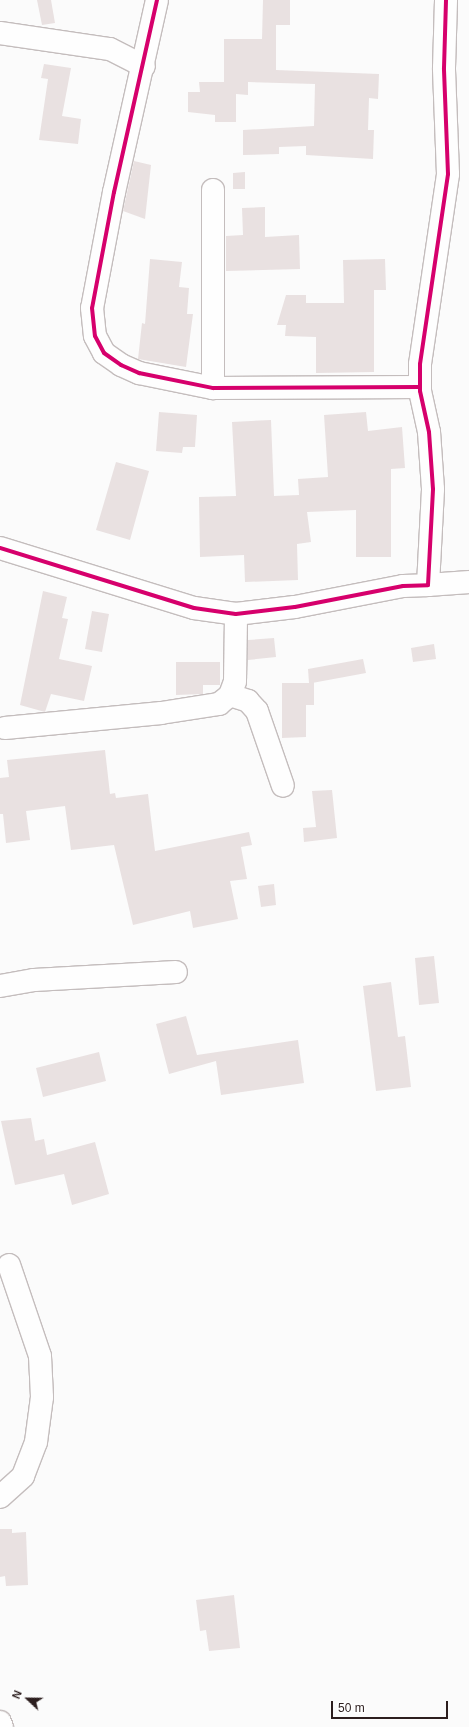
<!DOCTYPE html>
<style>
body{margin:0}
#map{position:relative;width:469px;height:1727px;overflow:hidden;background:#fbfbfb;font-family:Helvetica,sans-serif}
div>[style]{position:absolute}
.building>*{inset:0;background:#e9e1e1}
.roads{filter:drop-shadow(1px 0 #c4bdbd) drop-shadow(-1px 0 #c4bdbd) drop-shadow(0 1px #c4bdbd) drop-shadow(0 -1px #c4bdbd)}
.minor>*{height:22px;margin:-11px;padding:0 11px;transform-origin:11px;border-radius:11px;background:#fefefe}
.cycleway>*{height:4px;margin:-2px;padding:0 2px;transform-origin:2px;border-radius:2px;background:#d6006c}
span{translate:-50% -50%;white-space:nowrap;text-align:center;line-height:1.15;-webkit-text-stroke:3px #fff;paint-order:stroke}
.north{position:absolute;left:8px;top:1679px;width:40px;height:40px;-webkit-text-stroke:3px #fff;paint-order:stroke;rotate:292deg;font-size:11px;font-weight:700;line-height:16px;text-align:center;color:#2c1e1e}
.north::after{content:'';display:block;margin:auto;width:14px;height:18px;background:#2c1e1e;clip-path:polygon(50% 0,100% 100%,50% 72%,0 100%)}
.scale{position:absolute;left:331px;top:1701px;width:117px;height:18px;box-sizing:border-box;border:2px solid #2c1e1e;border-top:0;padding-left:5px;font-size:12px;line-height:14px;white-space:nowrap;color:#2c1e1e;-webkit-text-stroke:3px #fff;paint-order:stroke}
</style>
<div id="map">
<div class="building">
<i style="clip-path:polygon(37px 0,51px 0,55px 23px,42px 25px)"></i>
<i style="clip-path:polygon(263px 0,290px 0,290px 25px,276px 25px,276px 70px,379px 74px,378px 99px,369px 98px,368px 130px,374px 130px,373px 159px,306px 155px,306px 146px,279px 147px,279px 154px,243px 155px,243px 130px,314px 126px,315px 84px,248px 82px,248px 95px,236px 94px,236px 122px,215px 122px,215px 115px,188px 112px,188px 92px,200px 92px,199px 82px,224px 82px,224px 39px,262px 39px)"></i>
<i style="clip-path:polygon(44px 64px,71px 68px,62px 116px,81px 119px,78px 144px,39px 140px,48px 79px,41px 78px)"></i>
<i style="clip-path:polygon(134px 161px,151px 165px,145px 219px,123px 211px)"></i>
<i style="clip-path:polygon(245px 172px,245px 189px,233px 189px,233px 173px)"></i>
<i style="clip-path:polygon(265px 207px,265px 237px,299px 235px,300px 269px,226px 271px,226px 236px,243px 235px,242px 208px)"></i>
<i style="clip-path:polygon(150px 259px,182px 262px,179px 287px,189px 288px,187px 314px,193px 314px,186px 367px,138px 359px,142px 323px,145px 324px)"></i>
<i style="clip-path:polygon(385px 259px,386px 290px,374px 290px,374px 372px,316px 373px,316px 337px,285px 336px,286px 325px,277px 325px,286px 295px,306px 295px,306px 303px,344px 303px,343px 260px)"></i>
<i style="clip-path:polygon(159px 412px,197px 415px,195px 447px,183px 447px,182px 453px,156px 451px)"></i>
<i style="clip-path:polygon(366px 412px,368px 431px,402px 427px,405px 468px,391px 469px,391px 557px,356px 557px,356px 510px,307px 512px,311px 542px,297px 544px,298px 580px,245px 582px,244px 555px,200px 557px,199px 497px,236px 496px,232px 422px,271px 420px,274px 496px,299px 495px,298px 479px,328px 477px,324px 415px)"></i>
<i style="clip-path:polygon(116px 462px,149px 471px,130px 540px,96px 530px)"></i>
<i style="clip-path:polygon(43px 591px,67px 597px,62px 618px,68px 619px,59px 659px,92px 666px,84px 701px,51px 694px,45px 712px,20px 705px)"></i>
<i style="clip-path:polygon(92px 611px,109px 614px,102px 652px,85px 649px)"></i>
<i style="clip-path:polygon(274px 638px,276px 657px,248px 660px,248px 640px)"></i>
<i style="clip-path:polygon(434px 644px,436px 659px,413px 662px,411px 648px)"></i>
<i style="clip-path:polygon(363px 659px,366px 673px,312px 683px,314px 682px,314px 705px,306px 705px,306px 737px,282px 738px,282px 683px,309px 683px,308px 669px)"></i>
<i style="clip-path:polygon(176px 662px,220px 662px,220px 685px,203px 685px,203px 694px,176px 695px)"></i>
<i style="clip-path:polygon(105px 750px,110px 794px,115px 793px,116px 798px,148px 794px,155px 851px,249px 832px,252px 845px,241px 847px,247px 879px,230px 881px,238px 919px,193px 928px,190px 911px,133px 925px,114px 845px,71px 850px,65px 806px,26px 811px,30px 840px,6px 843px,3px 814px,0 814px,0 778px,9px 777px,7px 760px)"></i>
<i style="clip-path:polygon(332px 790px,337px 838px,304px 842px,303px 828px,316px 827px,312px 791px)"></i>
<i style="clip-path:polygon(274px 884px,276px 905px,261px 907px,258px 886px)"></i>
<i style="clip-path:polygon(434px 956px,439px 1003px,419px 1005px,415px 958px)"></i>
<i style="clip-path:polygon(391px 982px,398px 1037px,405px 1036px,411px 1087px,376px 1091px,363px 986px)"></i>
<i style="clip-path:polygon(186px 1016px,197px 1055px,298px 1040px,304px 1083px,221px 1095px,216px 1061px,169px 1074px,156px 1024px)"></i>
<i style="clip-path:polygon(99px 1052px,106px 1081px,43px 1097px,36px 1068px)"></i>
<i style="clip-path:polygon(31px 1118px,35px 1141px,44px 1139px,47px 1155px,95px 1142px,109px 1194px,72px 1205px,64px 1174px,15px 1185px,1px 1121px)"></i>
<i style="clip-path:polygon(0 1529px,12px 1529px,12px 1533px,26px 1532px,28px 1585px,6px 1586px,5px 1576px,0 1577px)"></i>
<i style="clip-path:polygon(234px 1595px,240px 1648px,209px 1651px,206px 1630px,200px 1631px,196px 1600px)"></i>
</div>
<div class="roads">
<div class="minor">
<i style="left:157px;top:0;width:197px;rotate:102.6deg"></i>
<i style="left:114px;top:192px;width:118px;rotate:100.7deg"></i>
<i style="left:92px;top:308px;width:28px;rotate:84deg"></i>
<i style="left:95px;top:336px;width:19px;rotate:62deg"></i>
<i style="left:104px;top:353px;width:21px;rotate:35deg"></i>
<i style="left:121px;top:365px;width:20px;rotate:24deg"></i>
<i style="left:139px;top:373px;width:76px;rotate:11.5deg"></i>
<i style="left:213px;top:388px;width:207px;rotate:-0.3deg"></i>
<i style="left:0;top:33px;width:111px;rotate:8.3deg"></i>
<i style="left:110px;top:49px;width:38px;rotate:27deg"></i>
<i style="left:213px;top:388px;width:198px;rotate:-90deg"></i>
<i style="left:0;top:548px;width:203px;rotate:17.2deg"></i>
<i style="left:194px;top:608px;width:42px;rotate:8.1deg"></i>
<i style="left:236px;top:614px;width:59px;rotate:-6.8deg"></i>
<i style="left:295px;top:607px;width:110px;rotate:-11deg"></i>
<i style="left:403px;top:586px;width:25px;rotate:-2deg"></i>
<i style="left:428px;top:585px;width:96px;rotate:-87deg"></i>
<i style="left:433px;top:489px;width:57px;rotate:-94deg"></i>
<i style="left:429px;top:432px;width:42px;rotate:-102.4deg"></i>
<i style="left:420px;top:391px;width:27px;rotate:-90deg"></i>
<i style="left:420px;top:364px;width:192px;rotate:-81.6deg"></i>
<i style="left:448px;top:174px;width:106px;rotate:-92.2deg"></i>
<i style="left:444px;top:68px;width:68px;rotate:-88.3deg"></i>
<i style="left:428px;top:585px;width:41px;rotate:-4.2deg"></i>
<i style="left:230px;top:695px;width:19px;rotate:18deg"></i>
<i style="left:248px;top:701px;width:13px;rotate:48deg"></i>
<i style="left:257px;top:711px;width:79px;rotate:70.9deg"></i>
<i style="left:5px;top:728px;width:157px;rotate:-5.5deg"></i>
<i style="left:161px;top:713px;width:59px;rotate:-8.8deg"></i>
<i style="left:219px;top:704px;width:14px;rotate:-39deg"></i>
<i style="left:230px;top:695px;width:15px;rotate:-70deg"></i>
<i style="left:235px;top:681px;width:67px;rotate:-89.1deg"></i>
<i style="left:0;top:986px;width:35px;rotate:-10deg"></i>
<i style="left:34px;top:980px;width:142px;rotate:-3.2deg"></i>
<i style="left:0;top:1497px;width:31px;rotate:-42deg"></i>
<i style="left:23px;top:1476px;width:36px;rotate:-69deg"></i>
<i style="left:36px;top:1442px;width:45px;rotate:-82.4deg"></i>
<i style="left:42px;top:1397px;width:41px;rotate:-92.8deg"></i>
<i style="left:40px;top:1356px;width:96px;rotate:-108.8deg"></i>
<i style="left:0;top:1722px;width:5px;rotate:68deg"></i>
</div>
</div>
<div class="cycleway">
<i style="left:157px;top:0;width:197px;rotate:102.6deg"></i>
<i style="left:114px;top:192px;width:118px;rotate:100.7deg"></i>
<i style="left:92px;top:308px;width:28px;rotate:84deg"></i>
<i style="left:95px;top:336px;width:19px;rotate:62deg"></i>
<i style="left:104px;top:353px;width:21px;rotate:35deg"></i>
<i style="left:121px;top:365px;width:20px;rotate:24deg"></i>
<i style="left:139px;top:373px;width:76px;rotate:11.5deg"></i>
<i style="left:213px;top:388px;width:207px;rotate:-0.3deg"></i>
<i style="left:0;top:548px;width:203px;rotate:17.2deg"></i>
<i style="left:194px;top:608px;width:42px;rotate:8.1deg"></i>
<i style="left:236px;top:614px;width:59px;rotate:-6.8deg"></i>
<i style="left:295px;top:607px;width:110px;rotate:-11deg"></i>
<i style="left:403px;top:586px;width:25px;rotate:-2deg"></i>
<i style="left:428px;top:585px;width:96px;rotate:-87deg"></i>
<i style="left:433px;top:489px;width:57px;rotate:-94deg"></i>
<i style="left:429px;top:432px;width:42px;rotate:-102.4deg"></i>
<i style="left:420px;top:391px;width:27px;rotate:-90deg"></i>
<i style="left:420px;top:364px;width:192px;rotate:-81.6deg"></i>
<i style="left:448px;top:174px;width:106px;rotate:-92.2deg"></i>
<i style="left:444px;top:68px;width:68px;rotate:-88.3deg"></i>
</div>
<div class="north">N</div>
<div class="scale">50 m</div>
</div>
